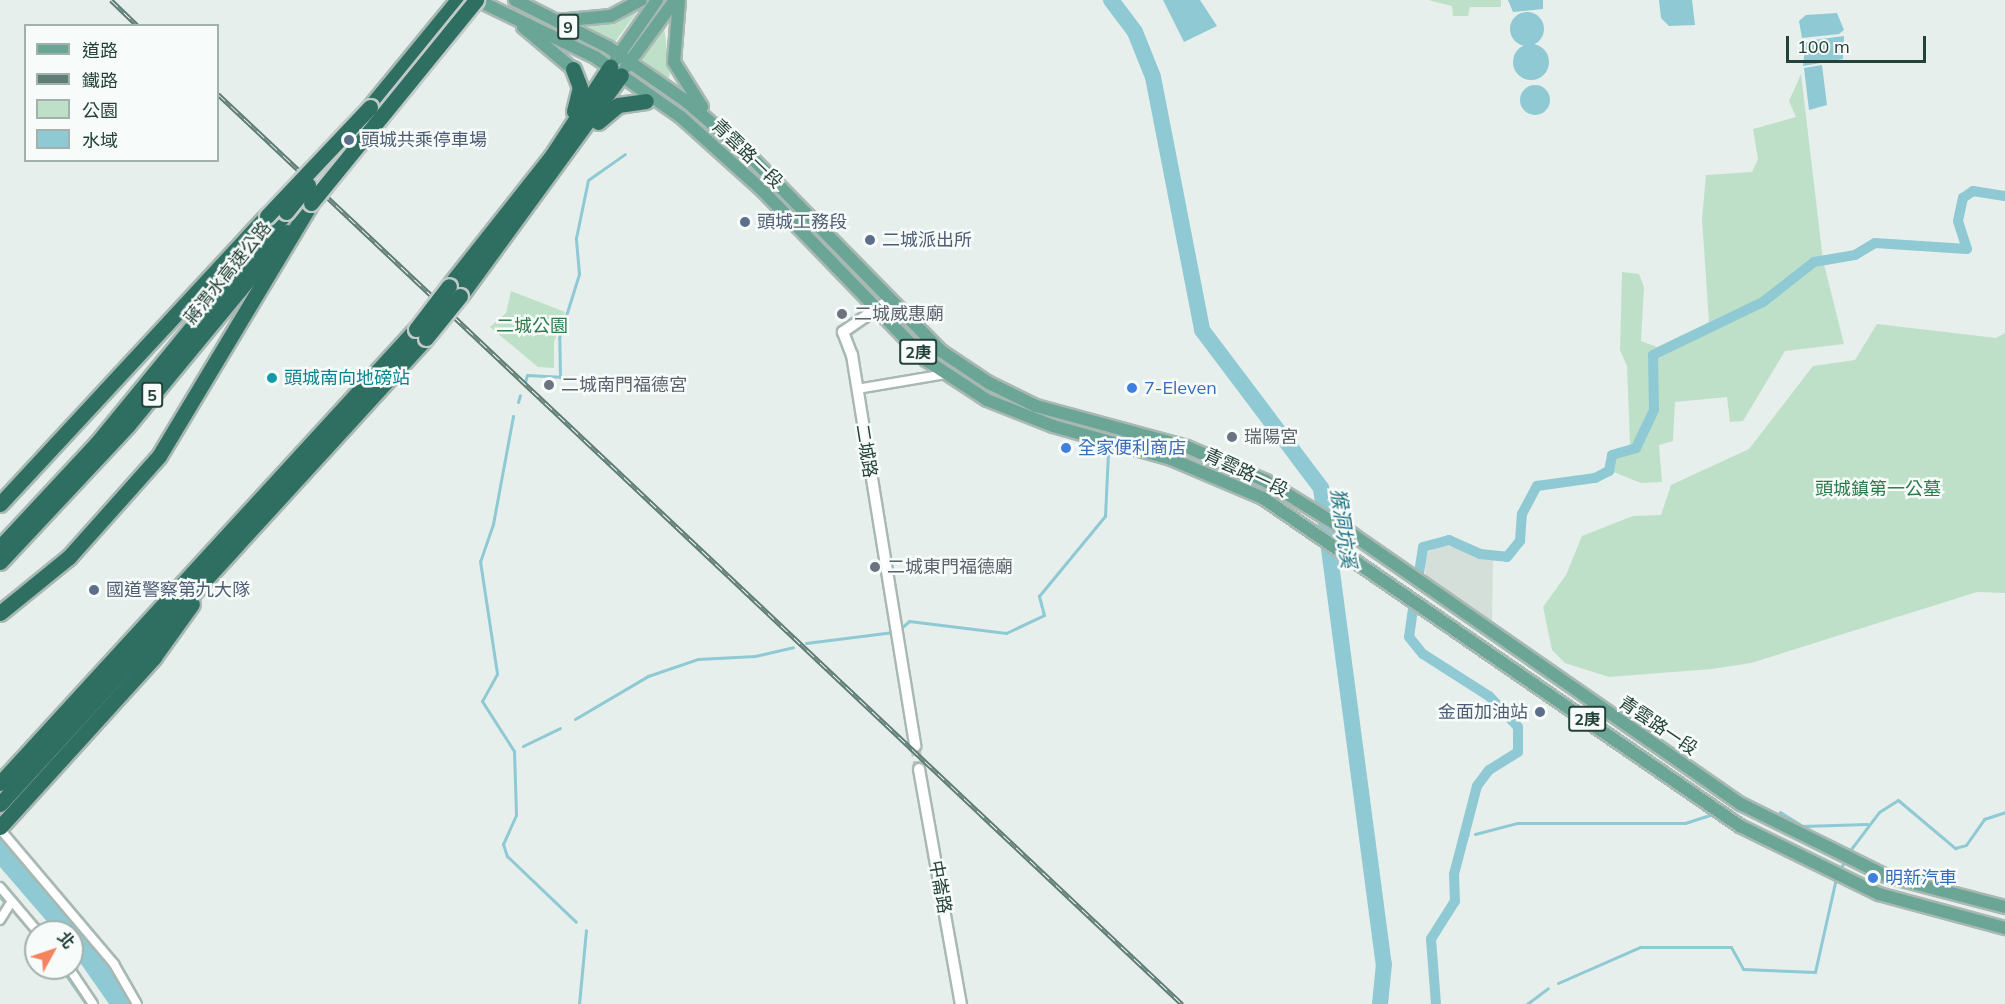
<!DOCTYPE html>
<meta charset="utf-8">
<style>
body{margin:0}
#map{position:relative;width:2005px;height:1004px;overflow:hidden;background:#e6efeb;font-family:Mulish,"Noto Sans TC",sans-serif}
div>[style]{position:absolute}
.built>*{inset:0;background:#d4dfda}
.green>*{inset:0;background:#bfe0c8}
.water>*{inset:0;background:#8ec9d4}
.round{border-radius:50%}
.stream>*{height:3px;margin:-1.5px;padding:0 1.5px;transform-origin:1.5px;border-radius:1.5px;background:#8ec9d4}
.canal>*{height:10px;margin:-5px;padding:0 5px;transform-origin:5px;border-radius:5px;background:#8ec9d4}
.river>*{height:16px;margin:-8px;padding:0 8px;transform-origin:8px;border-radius:8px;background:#8ec9d4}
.tertiary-tunnel>*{height:10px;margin-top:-5px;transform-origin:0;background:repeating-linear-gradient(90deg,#bfccc8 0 10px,transparent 0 15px)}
.roads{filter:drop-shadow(2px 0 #a8b8b2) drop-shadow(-2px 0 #a8b8b2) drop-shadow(0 2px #a8b8b2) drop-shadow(0 -2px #a8b8b2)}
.minor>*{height:8px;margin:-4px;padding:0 4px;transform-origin:4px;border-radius:4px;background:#fff}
.tertiary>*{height:10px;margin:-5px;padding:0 5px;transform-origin:5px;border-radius:5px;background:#fff}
.primary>*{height:12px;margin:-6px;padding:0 6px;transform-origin:6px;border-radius:6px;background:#6aa596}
.motorway>*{height:15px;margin:-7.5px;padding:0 7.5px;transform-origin:7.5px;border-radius:7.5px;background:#2f6f62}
.rail>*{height:5px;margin-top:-2.5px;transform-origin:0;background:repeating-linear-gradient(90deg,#f7fbf9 0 9px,#5f7d75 0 18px);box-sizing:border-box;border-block:2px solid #5f7d75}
.bridges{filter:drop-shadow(2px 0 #c2cac8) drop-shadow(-2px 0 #c2cac8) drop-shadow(0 2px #c2cac8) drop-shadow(0 -2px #c2cac8)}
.motorway-bridge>*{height:15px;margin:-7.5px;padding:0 7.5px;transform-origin:7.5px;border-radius:7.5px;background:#2f6f62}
.dots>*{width:16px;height:16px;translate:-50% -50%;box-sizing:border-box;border:3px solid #f7fbf9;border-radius:50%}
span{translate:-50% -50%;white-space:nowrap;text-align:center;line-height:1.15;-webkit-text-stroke:5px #f7fbf9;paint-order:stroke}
.shield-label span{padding:2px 4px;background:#f7fbf9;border:2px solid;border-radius:4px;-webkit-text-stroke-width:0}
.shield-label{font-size:16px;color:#24423a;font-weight:700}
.service-label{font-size:18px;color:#4e5e75}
.left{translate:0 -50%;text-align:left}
.right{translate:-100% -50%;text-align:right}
.street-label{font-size:18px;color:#24423a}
.worship-label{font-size:18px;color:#5b616d}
.park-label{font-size:18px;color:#2d7a4b}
.culture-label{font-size:18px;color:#0d838f}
.shop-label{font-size:18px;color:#366cbe}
.water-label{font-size:20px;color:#1c6f80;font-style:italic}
.legend{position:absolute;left:24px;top:24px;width:195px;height:138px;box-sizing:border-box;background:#f7fbf9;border:2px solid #a3b1ad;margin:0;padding:8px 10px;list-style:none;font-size:18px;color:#24423a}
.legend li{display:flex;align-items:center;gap:12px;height:30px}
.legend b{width:30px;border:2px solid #a3b1ad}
.north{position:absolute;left:24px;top:920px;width:60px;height:60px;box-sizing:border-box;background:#f7fbf9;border:2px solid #a3b1ad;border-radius:50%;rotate:50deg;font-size:16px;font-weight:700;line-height:24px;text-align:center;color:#24423a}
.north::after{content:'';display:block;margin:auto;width:21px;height:27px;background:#f4845f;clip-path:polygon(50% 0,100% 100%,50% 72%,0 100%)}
.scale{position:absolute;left:1786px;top:36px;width:140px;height:27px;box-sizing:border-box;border:3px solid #24423a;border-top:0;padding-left:8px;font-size:18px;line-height:21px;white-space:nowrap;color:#24423a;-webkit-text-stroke:4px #f7fbf9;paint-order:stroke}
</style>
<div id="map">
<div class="built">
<i style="clip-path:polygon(1445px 545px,1493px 559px,1492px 624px,1426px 579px,1424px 553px)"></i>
</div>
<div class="green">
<i style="clip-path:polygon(1428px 0,1501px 0,1501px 7px,1470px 7px,1468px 16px,1453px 16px,1452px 6px)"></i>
<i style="clip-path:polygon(637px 12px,615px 42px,590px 32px,587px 24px)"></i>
<i style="clip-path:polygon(664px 26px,670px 76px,667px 79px,639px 57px)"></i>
<i style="clip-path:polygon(1801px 74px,1823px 260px,1844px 344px,1785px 351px,1743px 421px,1730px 422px,1727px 397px,1675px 402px,1673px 441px,1659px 445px,1662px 482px,1641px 483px,1606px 469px,1611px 457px,1630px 445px,1627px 366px,1620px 350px,1622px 272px,1639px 274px,1644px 287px,1641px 341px,1657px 347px,1709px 322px,1702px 219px,1706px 175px,1752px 172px,1758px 159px,1753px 129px,1796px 117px,1789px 101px)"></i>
<i style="clip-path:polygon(511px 291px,565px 312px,554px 342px,554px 368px,538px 367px,490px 327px,506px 313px)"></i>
<i style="clip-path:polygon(1877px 324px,1996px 338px,2005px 333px,2005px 593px,1977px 592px,1751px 663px,1712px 669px,1609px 677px,1565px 663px,1552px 650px,1543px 607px,1566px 575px,1582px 536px,1633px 516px,1661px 515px,1671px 485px,1749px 449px,1813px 366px,1855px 360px)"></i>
</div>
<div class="water">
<i style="clip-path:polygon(1163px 0,1200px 0,1217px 26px,1184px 42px)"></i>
<i style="clip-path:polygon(1508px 0,1543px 0,1543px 9px,1513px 12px)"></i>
<i style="clip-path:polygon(1659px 0,1692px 0,1695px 25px,1669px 26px,1661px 18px)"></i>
<i class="round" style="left:1510px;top:12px;width:34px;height:34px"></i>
<i style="clip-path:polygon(1837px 13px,1844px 30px,1839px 34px,1802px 38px,1799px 21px,1806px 15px)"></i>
<i style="clip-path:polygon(1844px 36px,1843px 59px,1803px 66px,1806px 41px)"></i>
<i class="round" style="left:1513px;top:44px;width:36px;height:36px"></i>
<i style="clip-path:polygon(1822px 65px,1827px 105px,1809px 110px,1804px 68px)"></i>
<i class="round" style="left:1520px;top:85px;width:30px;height:30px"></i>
<i style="clip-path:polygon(0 839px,111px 967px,131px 1004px,109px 1004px,72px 951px,72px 932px,56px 932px,0 867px)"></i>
</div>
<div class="stream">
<i style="left:525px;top:382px;width:7px;rotate:-74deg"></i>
<i style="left:527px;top:375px;width:33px;rotate:3deg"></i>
<i style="left:560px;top:377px;width:39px;rotate:-91deg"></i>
<i style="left:559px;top:338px;width:67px;rotate:-72.6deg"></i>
<i style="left:579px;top:274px;width:36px;rotate:-95deg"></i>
<i style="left:576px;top:238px;width:59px;rotate:-78.3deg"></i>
<i style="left:588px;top:180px;width:45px;rotate:-35.1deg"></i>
<i style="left:518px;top:402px;width:7px;rotate:-74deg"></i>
<i style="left:513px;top:416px;width:110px;rotate:100.5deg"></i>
<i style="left:493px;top:524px;width:39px;rotate:109deg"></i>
<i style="left:480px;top:561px;width:114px;rotate:81.4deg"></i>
<i style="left:497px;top:674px;width:31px;rotate:119deg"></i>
<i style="left:482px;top:701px;width:59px;rotate:57.4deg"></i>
<i style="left:514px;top:751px;width:64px;rotate:88.2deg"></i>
<i style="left:516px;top:815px;width:32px;rotate:114deg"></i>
<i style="left:503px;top:844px;width:13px;rotate:72deg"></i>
<i style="left:507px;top:856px;width:95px;rotate:43.7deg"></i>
<i style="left:901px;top:628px;width:11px;rotate:-41deg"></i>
<i style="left:909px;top:621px;width:98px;rotate:7.1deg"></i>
<i style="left:1006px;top:633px;width:42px;rotate:-25.3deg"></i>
<i style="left:1044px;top:615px;width:20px;rotate:-105deg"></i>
<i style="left:1039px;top:596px;width:104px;rotate:-50.5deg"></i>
<i style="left:1105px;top:516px;width:64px;rotate:-87.3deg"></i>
<i style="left:806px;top:643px;width:88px;rotate:-7.2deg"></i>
<i style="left:575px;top:719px;width:85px;rotate:-30.5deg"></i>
<i style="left:648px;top:676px;width:53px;rotate:-18.8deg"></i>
<i style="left:698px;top:659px;width:57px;rotate:-3deg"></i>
<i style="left:755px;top:656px;width:39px;rotate:-13deg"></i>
<i style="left:523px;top:746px;width:41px;rotate:-25.9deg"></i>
<i style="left:1780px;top:812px;width:26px;rotate:32deg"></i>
<i style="left:1802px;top:826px;width:65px;rotate:-1.8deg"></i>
<i style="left:1475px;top:834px;width:43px;rotate:-14.7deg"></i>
<i style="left:1517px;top:823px;width:168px"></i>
<i style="left:1685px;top:823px;width:26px;rotate:-18deg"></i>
<i style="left:1462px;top:837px;width:6px;rotate:-18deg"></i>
<i style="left:1848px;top:853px;width:51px;rotate:-52.9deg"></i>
<i style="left:1879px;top:812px;width:22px;rotate:-32deg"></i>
<i style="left:1898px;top:800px;width:75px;rotate:40.1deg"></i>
<i style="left:1955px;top:848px;width:11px;rotate:-15deg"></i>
<i style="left:1966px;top:845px;width:32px;rotate:-55deg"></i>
<i style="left:1984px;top:819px;width:22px;rotate:-18deg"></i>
<i style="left:1839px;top:872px;width:14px;rotate:-65deg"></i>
<i style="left:0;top:897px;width:8px;rotate:50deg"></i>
<i style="left:14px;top:912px;width:33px;rotate:49deg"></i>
<i style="left:61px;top:968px;width:44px;rotate:55.2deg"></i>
<i style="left:1558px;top:983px;width:90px;rotate:-23.7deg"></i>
<i style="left:1640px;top:947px;width:91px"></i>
<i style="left:1731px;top:947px;width:25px;rotate:61deg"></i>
<i style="left:1743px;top:969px;width:72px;rotate:2.4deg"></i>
<i style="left:1815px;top:972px;width:96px;rotate:-77.4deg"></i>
<i style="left:579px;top:1004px;width:74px;rotate:-84.6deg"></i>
<i style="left:1527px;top:1004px;width:26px;rotate:-37deg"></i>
</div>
<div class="canal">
<i style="left:1419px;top:573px;width:26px;rotate:-81deg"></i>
<i style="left:1423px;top:547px;width:27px;rotate:-15deg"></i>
<i style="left:1449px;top:540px;width:34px;rotate:24deg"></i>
<i style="left:1480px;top:554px;width:27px;rotate:6deg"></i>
<i style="left:1507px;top:557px;width:21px;rotate:-51deg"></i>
<i style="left:1520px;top:541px;width:27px;rotate:-86deg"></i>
<i style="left:1522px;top:514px;width:32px;rotate:-62deg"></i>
<i style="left:1537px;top:486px;width:59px;rotate:-7.9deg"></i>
<i style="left:1595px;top:478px;width:16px;rotate:-27deg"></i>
<i style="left:1609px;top:471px;width:16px;rotate:-79deg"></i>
<i style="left:1612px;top:455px;width:25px;rotate:-16deg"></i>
<i style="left:1636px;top:448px;width:42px;rotate:-64.7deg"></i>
<i style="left:1654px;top:410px;width:55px;rotate:-91deg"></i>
<i style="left:1653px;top:355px;width:122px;rotate:-25.7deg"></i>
<i style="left:1763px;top:302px;width:65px;rotate:-38.1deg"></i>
<i style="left:1814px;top:262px;width:42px;rotate:-9.7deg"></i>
<i style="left:1855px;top:255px;width:23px;rotate:-31deg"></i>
<i style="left:1875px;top:243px;width:92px;rotate:3.7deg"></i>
<i style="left:1967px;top:249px;width:29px;rotate:-108deg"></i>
<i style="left:1958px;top:221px;width:24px;rotate:-78deg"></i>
<i style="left:1963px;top:198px;width:12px;rotate:-35deg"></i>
<i style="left:1973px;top:191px;width:32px;rotate:9deg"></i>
<i style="left:1413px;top:609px;width:28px;rotate:98deg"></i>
<i style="left:1409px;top:637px;width:22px;rotate:51deg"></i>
<i style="left:1423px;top:654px;width:78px;rotate:32.5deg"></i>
<i style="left:1489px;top:696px;width:42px;rotate:46.9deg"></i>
<i style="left:1518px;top:727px;width:25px;rotate:90deg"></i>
<i style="left:1518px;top:752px;width:34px;rotate:148deg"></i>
<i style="left:1489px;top:770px;width:20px;rotate:127deg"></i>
<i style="left:1477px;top:786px;width:91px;rotate:104.6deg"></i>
<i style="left:1454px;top:874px;width:27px;rotate:88deg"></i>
<i style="left:1455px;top:901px;width:45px;rotate:122.3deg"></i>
<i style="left:1431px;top:939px;width:65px;rotate:85.6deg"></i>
</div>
<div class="river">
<i style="left:1111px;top:0;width:40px;rotate:53deg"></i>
<i style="left:1135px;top:32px;width:48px;rotate:68.2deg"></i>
<i style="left:1153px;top:77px;width:258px;rotate:79deg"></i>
<i style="left:1202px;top:330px;width:198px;rotate:53deg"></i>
<i style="left:1321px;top:488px;width:480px;rotate:82.5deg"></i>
<i style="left:1384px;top:964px;width:40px;rotate:95.7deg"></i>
</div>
<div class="tertiary-tunnel">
<i style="left:915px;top:746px;width:23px;rotate:80deg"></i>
</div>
<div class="roads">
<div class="minor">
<i style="left:857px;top:389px;width:90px;rotate:-9.6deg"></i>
<i style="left:0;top:829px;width:177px;rotate:49.8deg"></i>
<i style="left:114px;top:964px;width:46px;rotate:60.1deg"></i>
<i style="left:0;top:887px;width:59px;rotate:49.8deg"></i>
<i style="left:0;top:920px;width:22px;rotate:-58deg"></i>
<i style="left:69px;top:968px;width:43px;rotate:56.3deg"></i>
</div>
<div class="tertiary">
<i style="left:888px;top:301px;width:55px;rotate:145.4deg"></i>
<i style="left:843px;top:332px;width:25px;rotate:69deg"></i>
<i style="left:852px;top:355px;width:396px;rotate:80.8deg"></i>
<i style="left:919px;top:769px;width:239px;rotate:79.9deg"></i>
</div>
<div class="primary">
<i style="left:477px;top:0;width:131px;rotate:25.8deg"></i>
<i style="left:595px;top:57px;width:105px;rotate:34.9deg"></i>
<i style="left:681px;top:117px;width:108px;rotate:42deg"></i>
<i style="left:761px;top:189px;width:238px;rotate:46deg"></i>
<i style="left:926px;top:360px;width:73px;rotate:33.3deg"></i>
<i style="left:987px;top:400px;width:71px;rotate:21.5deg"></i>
<i style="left:1053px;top:426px;width:123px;rotate:15.6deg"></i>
<i style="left:1171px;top:459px;width:100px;rotate:23deg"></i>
<i style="left:1263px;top:498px;width:579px;rotate:34.51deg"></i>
<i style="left:1740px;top:826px;width:155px;rotate:26.1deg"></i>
<i style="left:1879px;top:894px;width:131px;rotate:15.1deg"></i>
<i style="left:515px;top:0;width:104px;rotate:26.8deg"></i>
<i style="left:608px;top:47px;width:96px;rotate:34.8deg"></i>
<i style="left:687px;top:102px;width:87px;rotate:40.8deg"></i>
<i style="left:753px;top:159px;width:269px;rotate:45.6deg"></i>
<i style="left:941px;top:351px;width:58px;rotate:33.7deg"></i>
<i style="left:989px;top:383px;width:52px;rotate:26.1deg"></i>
<i style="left:1036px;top:406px;width:156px;rotate:15.2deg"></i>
<i style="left:1187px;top:447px;width:86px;rotate:23.3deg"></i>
<i style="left:1266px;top:481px;width:101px;rotate:31.6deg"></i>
<i style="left:1352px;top:534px;width:474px;rotate:34.8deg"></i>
<i style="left:1741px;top:804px;width:162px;rotate:26.4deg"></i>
<i style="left:1886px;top:876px;width:123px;rotate:14.6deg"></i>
<i style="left:679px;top:0;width:62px;rotate:94.6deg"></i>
<i style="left:674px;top:62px;width:53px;rotate:58.1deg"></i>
<i style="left:557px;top:21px;width:54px;rotate:-5.3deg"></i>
<i style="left:611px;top:16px;width:34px;rotate:-28deg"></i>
<i style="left:523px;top:27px;width:65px;rotate:40deg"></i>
<i style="left:616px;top:59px;width:72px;rotate:-55.2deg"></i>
<i style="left:626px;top:67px;width:83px;rotate:-53.8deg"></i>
</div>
<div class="motorway">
<i style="left:573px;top:69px;width:19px;rotate:69deg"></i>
<i style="left:580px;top:87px;width:25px;rotate:104deg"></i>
<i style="left:370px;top:107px;width:139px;rotate:-50.6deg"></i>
<i style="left:598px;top:122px;width:26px;rotate:-40deg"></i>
<i style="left:618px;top:105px;width:28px;rotate:-8deg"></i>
<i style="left:449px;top:286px;width:164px;rotate:-51.7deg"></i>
<i style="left:551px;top:157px;width:108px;rotate:-56.8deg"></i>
<i style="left:460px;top:296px;width:273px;rotate:-53.9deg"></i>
<i style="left:0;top:504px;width:393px;rotate:-47.2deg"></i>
<i style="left:0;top:547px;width:142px;rotate:-47deg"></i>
<i style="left:97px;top:443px;width:298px;rotate:-50.7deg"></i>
<i style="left:0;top:562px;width:187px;rotate:-46.9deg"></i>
<i style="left:128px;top:425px;width:250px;rotate:-50.5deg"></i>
<i style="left:0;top:613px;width:89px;rotate:-39.1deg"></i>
<i style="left:69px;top:557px;width:135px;rotate:-48.3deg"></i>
<i style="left:159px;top:456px;width:295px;rotate:-59deg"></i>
<i style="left:0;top:783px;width:616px;rotate:-47.5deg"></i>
<i style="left:0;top:804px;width:631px;rotate:-47.57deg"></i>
<i style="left:0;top:827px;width:229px;rotate:-47.8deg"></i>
<i style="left:154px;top:657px;width:65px;rotate:-54.4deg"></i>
</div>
</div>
<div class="rail">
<i style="left:111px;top:0;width:37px;rotate:44deg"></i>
<i style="left:218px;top:94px;width:1326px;rotate:43.35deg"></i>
</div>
<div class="bridges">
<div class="motorway-bridge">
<i style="left:311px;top:203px;width:262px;rotate:-50.9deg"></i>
<i style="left:286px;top:212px;width:35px;rotate:-51deg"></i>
<i style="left:267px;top:216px;width:150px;rotate:-46.6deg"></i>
<i style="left:416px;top:329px;width:54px;rotate:-52.5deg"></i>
<i style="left:426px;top:338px;width:54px;rotate:-51deg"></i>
</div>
</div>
<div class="dots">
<i style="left:349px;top:140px;background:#5c6f8a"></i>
<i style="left:745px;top:222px;background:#5c6f8a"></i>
<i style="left:870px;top:240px;background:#5c6f8a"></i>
<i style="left:842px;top:314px;background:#6b7280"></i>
<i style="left:272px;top:378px;background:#0f9aa8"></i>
<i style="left:549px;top:385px;background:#6b7280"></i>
<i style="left:1132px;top:388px;background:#3f7fe0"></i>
<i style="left:1232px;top:437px;background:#6b7280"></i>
<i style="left:1066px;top:448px;background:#3f7fe0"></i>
<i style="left:875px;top:567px;background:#6b7280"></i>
<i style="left:94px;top:590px;background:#5c6f8a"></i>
<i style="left:1540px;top:712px;background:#5c6f8a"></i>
<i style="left:1873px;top:878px;background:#3f7fe0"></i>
</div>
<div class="shield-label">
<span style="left:568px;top:27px">9</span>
<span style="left:918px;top:352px">2庚</span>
<span style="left:152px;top:395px">5</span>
<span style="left:1587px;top:719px">2庚</span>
</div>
<div class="service-label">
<span class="left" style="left:361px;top:140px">頭城共乘停車場</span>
<span class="left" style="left:757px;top:222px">頭城工務段</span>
<span class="left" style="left:882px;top:240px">二城派出所</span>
<span class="left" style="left:106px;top:590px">國道警察第九大隊</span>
<span class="right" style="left:1528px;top:712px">金面加油站</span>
</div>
<div class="street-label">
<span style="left:747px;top:154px;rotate:44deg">青雲路一段</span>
<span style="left:228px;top:273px;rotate:-51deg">蔣渭水高速公路</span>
<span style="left:866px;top:451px;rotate:81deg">二城路</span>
<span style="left:1246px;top:473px;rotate:25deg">青雲路一段</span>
<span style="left:1658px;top:726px;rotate:34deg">青雲路一段</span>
<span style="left:940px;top:887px;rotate:80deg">中崙路</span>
</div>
<div class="worship-label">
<span class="left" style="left:854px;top:314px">二城威惠廟</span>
<span class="left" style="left:561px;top:385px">二城南門福德宮</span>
<span class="left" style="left:1244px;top:437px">瑞陽宮</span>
<span class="left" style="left:887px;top:567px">二城東門福德廟</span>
</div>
<div class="park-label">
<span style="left:532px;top:326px">二城公園</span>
<span style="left:1878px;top:489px">頭城鎮第一公墓</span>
</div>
<div class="culture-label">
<span class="left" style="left:284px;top:378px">頭城南向地磅站</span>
</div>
<div class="shop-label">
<span class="left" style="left:1144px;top:388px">7-Eleven</span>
<span class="left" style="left:1078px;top:448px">全家便利商店</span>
<span class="left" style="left:1885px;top:878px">明新汽車</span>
</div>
<div class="water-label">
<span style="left:1344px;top:528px;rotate:82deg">猴洞坑溪</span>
</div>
<ul class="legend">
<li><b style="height:8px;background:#6aa596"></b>道路</li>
<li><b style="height:8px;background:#5f7d75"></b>鐵路</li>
<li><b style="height:16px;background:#bfe0c8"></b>公園</li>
<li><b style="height:16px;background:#8ec9d4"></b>水域</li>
</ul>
<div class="north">北</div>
<div class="scale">100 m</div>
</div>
